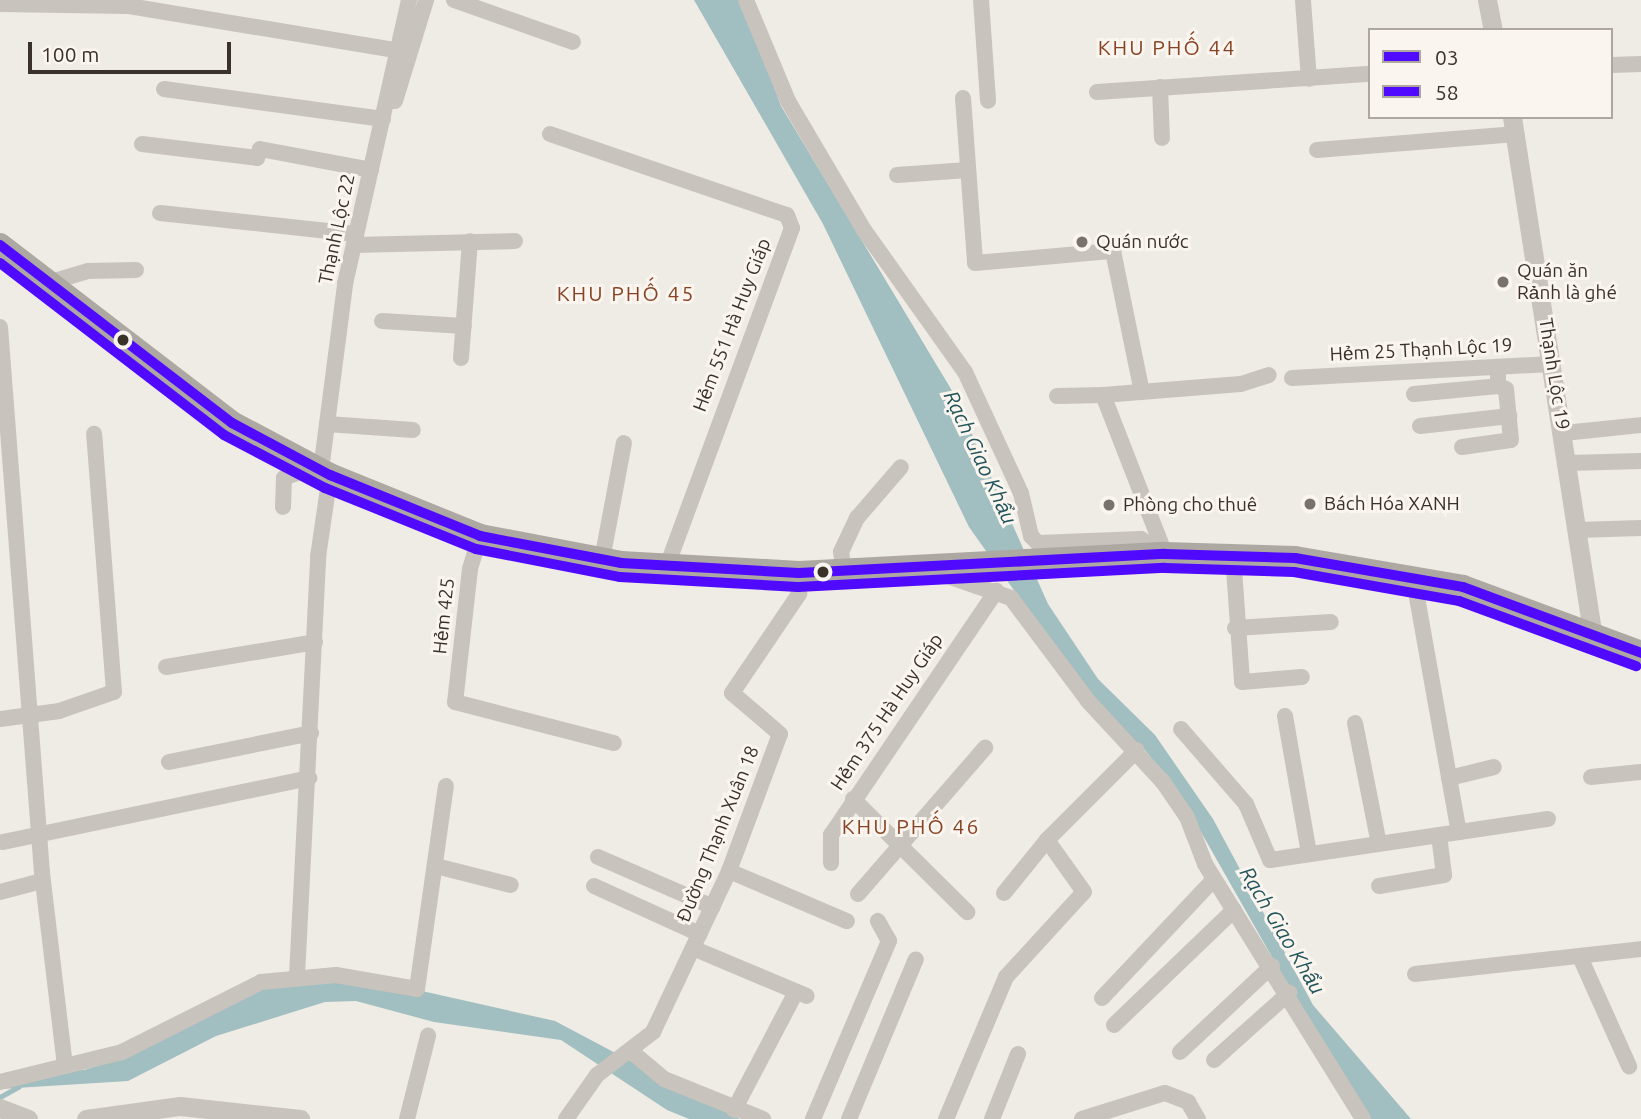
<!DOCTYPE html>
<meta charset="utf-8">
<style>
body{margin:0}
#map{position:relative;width:1641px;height:1119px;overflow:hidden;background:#efebe5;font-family:Ubuntu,sans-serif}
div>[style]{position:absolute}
.water>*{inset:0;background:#a1bec0}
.stream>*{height:4.5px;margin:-2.25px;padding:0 2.25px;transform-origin:2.25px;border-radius:2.25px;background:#a1bec0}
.minor>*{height:16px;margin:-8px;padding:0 8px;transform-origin:8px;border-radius:8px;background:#c9c3bd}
.tertiary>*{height:19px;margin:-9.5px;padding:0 9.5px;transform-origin:9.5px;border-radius:9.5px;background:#c9c3bd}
.primary>*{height:24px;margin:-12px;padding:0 12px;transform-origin:12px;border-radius:12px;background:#aea8a2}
.bus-1>*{height:10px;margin:-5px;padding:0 5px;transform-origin:5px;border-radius:5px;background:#4f0aff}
.bus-2>*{height:10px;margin:-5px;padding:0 5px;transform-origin:5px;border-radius:5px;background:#4f0aff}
.dots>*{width:19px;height:19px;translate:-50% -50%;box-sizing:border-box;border:4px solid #faf5ee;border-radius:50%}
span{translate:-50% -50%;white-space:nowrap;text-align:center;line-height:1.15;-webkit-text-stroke:6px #faf5ee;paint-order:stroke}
.street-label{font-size:19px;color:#3a312b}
.poi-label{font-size:19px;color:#3a312b}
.left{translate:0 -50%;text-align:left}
.neighbourhood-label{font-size:21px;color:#884325;letter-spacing:2px}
.water-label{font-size:21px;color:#21545b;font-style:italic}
.legend{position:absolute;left:1368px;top:28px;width:245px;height:91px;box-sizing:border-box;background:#faf5ee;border:2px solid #ada7a0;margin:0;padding:9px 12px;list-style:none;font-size:21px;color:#3a312b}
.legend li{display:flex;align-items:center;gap:14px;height:35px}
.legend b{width:35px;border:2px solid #ada7a0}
.scale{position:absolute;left:28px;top:42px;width:203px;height:32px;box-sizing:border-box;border:4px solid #3a312b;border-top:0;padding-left:9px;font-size:21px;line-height:24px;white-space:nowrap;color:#3a312b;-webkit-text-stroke:5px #faf5ee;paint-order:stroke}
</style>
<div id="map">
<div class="water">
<i style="clip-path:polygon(694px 0,743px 0,781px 106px,954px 394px,1048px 604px,1098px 679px,1155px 735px,1213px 819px,1313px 1005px,1411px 1119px,1364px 1119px,1180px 795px,1145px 750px,1102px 714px,969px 527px,823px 224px)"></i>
<i style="clip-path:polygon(309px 976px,404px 987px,555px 1021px,740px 1119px,689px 1119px,667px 1110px,561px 1040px,434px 1022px,356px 1001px,325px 1002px,216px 1036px,128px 1081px,0 1089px,22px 1072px,84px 1070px,133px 1055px,247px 992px)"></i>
</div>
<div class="stream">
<i style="left:0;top:1097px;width:21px;rotate:-29deg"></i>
</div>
<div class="minor">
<i style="left:454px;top:0;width:126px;rotate:19.4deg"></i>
<i style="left:746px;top:0;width:109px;rotate:67.4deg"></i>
<i style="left:788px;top:101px;width:150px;rotate:59.5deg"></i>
<i style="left:864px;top:230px;width:174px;rotate:54.6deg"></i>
<i style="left:965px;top:372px;width:133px;rotate:65.2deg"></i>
<i style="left:1021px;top:493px;width:44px;rotate:76.9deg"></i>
<i style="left:1031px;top:536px;width:10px;rotate:45deg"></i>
<i style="left:1038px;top:543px;width:103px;rotate:-2.2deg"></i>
<i style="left:1141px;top:539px;width:26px;rotate:32deg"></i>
<i style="left:981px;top:0;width:101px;rotate:86deg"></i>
<i style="left:1303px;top:1px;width:78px;rotate:85.6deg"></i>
<i style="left:0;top:4px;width:129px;rotate:0.9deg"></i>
<i style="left:129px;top:6px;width:270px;rotate:9.4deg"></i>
<i style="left:1611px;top:65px;width:30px;rotate:-2deg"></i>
<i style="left:1160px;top:87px;width:51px;rotate:87.8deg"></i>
<i style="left:164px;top:89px;width:221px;rotate:7.8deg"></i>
<i style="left:1097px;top:92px;width:274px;rotate:-3.8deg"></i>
<i style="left:963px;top:98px;width:165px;rotate:85.8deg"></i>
<i style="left:975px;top:263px;width:139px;rotate:-5deg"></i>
<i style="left:1113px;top:251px;width:144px;rotate:78.4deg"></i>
<i style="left:395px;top:101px;width:106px;rotate:-72.9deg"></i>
<i style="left:550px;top:134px;width:250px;rotate:18.9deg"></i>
<i style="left:787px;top:215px;width:14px;rotate:69deg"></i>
<i style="left:792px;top:228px;width:363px;rotate:110.3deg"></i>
<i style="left:142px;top:144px;width:116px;rotate:6.9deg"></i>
<i style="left:257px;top:158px;width:9px;rotate:-72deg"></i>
<i style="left:260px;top:149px;width:113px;rotate:10.7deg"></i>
<i style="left:1317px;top:150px;width:200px;rotate:-4.6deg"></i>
<i style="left:897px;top:175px;width:71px;rotate:-4deg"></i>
<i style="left:160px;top:213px;width:197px;rotate:6.1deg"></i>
<i style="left:354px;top:245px;width:161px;rotate:-1.4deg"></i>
<i style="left:48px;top:283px;width:42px;rotate:-16.7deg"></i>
<i style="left:88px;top:271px;width:48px;rotate:-1.2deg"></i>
<i style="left:382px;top:321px;width:82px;rotate:3.5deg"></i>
<i style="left:0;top:327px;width:548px;rotate:85.6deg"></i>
<i style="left:42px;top:873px;width:194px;rotate:83.2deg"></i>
<i style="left:461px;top:358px;width:117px;rotate:-85.6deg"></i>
<i style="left:1292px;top:378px;width:260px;rotate:-3.1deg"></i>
<i style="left:1414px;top:394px;width:84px;rotate:-5.4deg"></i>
<i style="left:1498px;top:386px;width:11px;rotate:-90deg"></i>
<i style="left:1057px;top:396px;width:46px;rotate:-1.2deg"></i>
<i style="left:327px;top:424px;width:86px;rotate:4deg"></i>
<i style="left:1420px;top:426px;width:90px;rotate:-6.4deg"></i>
<i style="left:1564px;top:433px;width:77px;rotate:-5.9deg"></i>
<i style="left:1462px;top:447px;width:49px;rotate:-8.1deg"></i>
<i style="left:1511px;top:440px;width:51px;rotate:-95.6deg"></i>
<i style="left:1506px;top:389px;width:9px;rotate:-159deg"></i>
<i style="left:1568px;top:463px;width:73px;rotate:-1.6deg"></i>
<i style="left:321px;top:470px;width:188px;rotate:-82.6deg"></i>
<i style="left:345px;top:284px;width:291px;rotate:-77.3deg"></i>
<i style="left:283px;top:507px;width:29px;rotate:-88deg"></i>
<i style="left:284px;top:478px;width:32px;rotate:-22deg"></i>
<i style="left:1578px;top:530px;width:63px;rotate:-1.8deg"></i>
<i style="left:480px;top:536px;width:34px;rotate:107deg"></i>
<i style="left:470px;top:569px;width:134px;rotate:96.4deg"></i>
<i style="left:455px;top:702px;width:164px;rotate:14.5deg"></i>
<i style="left:1165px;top:554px;width:171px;rotate:-111.3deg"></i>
<i style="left:1103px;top:395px;width:138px;rotate:-4.6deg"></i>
<i style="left:1241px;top:384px;width:29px;rotate:-18deg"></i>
<i style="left:1233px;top:555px;width:127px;rotate:85.9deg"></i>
<i style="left:1242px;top:682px;width:60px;rotate:-4.8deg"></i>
<i style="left:602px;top:560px;width:119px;rotate:-79.4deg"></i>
<i style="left:844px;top:571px;width:19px;rotate:-99deg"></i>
<i style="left:841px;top:552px;width:38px;rotate:-65deg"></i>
<i style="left:857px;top:518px;width:67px;rotate:-49.2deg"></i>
<i style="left:933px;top:571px;width:83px;rotate:19.1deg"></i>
<i style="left:1011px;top:598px;width:129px;rotate:53.2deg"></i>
<i style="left:1088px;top:701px;width:110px;rotate:47.2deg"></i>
<i style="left:1163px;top:782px;width:42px;rotate:55.6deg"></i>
<i style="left:1187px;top:817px;width:50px;rotate:69deg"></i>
<i style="left:1205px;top:864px;width:300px;rotate:58.2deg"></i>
<i style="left:1413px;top:575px;width:261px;rotate:79.9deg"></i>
<i style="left:1235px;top:628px;width:96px;rotate:-3.6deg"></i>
<i style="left:166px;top:667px;width:151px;rotate:-9.5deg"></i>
<i style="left:1285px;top:716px;width:140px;rotate:80.1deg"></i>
<i style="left:0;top:719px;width:60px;rotate:-7.7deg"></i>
<i style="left:59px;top:711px;width:58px;rotate:-19.1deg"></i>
<i style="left:114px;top:692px;width:259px;rotate:-94.4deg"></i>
<i style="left:1355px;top:723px;width:123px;rotate:78.8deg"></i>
<i style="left:1181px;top:729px;width:99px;rotate:49.1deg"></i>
<i style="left:1246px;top:804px;width:61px;rotate:66.8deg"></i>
<i style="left:1270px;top:860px;width:281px;rotate:-8.4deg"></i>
<i style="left:169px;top:762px;width:145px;rotate:-11.5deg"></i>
<i style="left:1591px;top:777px;width:50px;rotate:-5.7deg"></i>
<i style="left:1449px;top:778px;width:46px;rotate:-13.7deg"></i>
<i style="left:853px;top:799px;width:161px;rotate:44.7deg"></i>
<i style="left:3px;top:842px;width:313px;rotate:-11.8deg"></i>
<i style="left:598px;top:857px;width:125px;rotate:23.5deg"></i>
<i style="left:831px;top:863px;width:28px;rotate:-90deg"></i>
<i style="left:831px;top:835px;width:295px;rotate:-55.9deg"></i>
<i style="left:436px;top:866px;width:77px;rotate:14.2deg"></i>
<i style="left:729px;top:871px;width:128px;rotate:23deg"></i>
<i style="left:594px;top:886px;width:116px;rotate:24.4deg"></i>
<i style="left:1379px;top:886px;width:66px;rotate:-9.6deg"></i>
<i style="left:1444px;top:875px;width:40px;rotate:-97.1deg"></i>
<i style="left:0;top:892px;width:43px;rotate:-14.7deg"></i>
<i style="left:1004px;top:893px;width:68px;rotate:-50.9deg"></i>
<i style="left:858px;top:894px;width:194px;rotate:-49deg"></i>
<i style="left:695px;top:949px;width:121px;rotate:22.8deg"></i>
<i style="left:1580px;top:957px;width:120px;rotate:65.8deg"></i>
<i style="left:1415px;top:974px;width:227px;rotate:-6.3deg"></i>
<i style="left:297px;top:976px;width:420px;rotate:-87.1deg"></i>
<i style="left:318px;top:557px;width:83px;rotate:-81.7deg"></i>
<i style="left:1102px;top:998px;width:163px;rotate:-46.7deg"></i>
<i style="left:1114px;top:1025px;width:166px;rotate:-43.8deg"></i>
<i style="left:1180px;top:1052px;width:126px;rotate:-43.1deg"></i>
<i style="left:633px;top:1053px;width:40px;rotate:40deg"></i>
<i style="left:664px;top:1079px;width:107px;rotate:22deg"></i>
<i style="left:1214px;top:1060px;width:101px;rotate:-41.8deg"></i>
<i style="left:0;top:1082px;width:126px;rotate:-13.8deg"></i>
<i style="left:122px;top:1052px;width:156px;rotate:-26.7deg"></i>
<i style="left:261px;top:982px;width:75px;rotate:-5.3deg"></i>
<i style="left:336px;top:975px;width:82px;rotate:9.8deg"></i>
<i style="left:417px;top:989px;width:205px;rotate:-81.9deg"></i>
<i style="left:734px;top:1110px;width:133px;rotate:-62.3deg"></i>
<i style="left:407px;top:1119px;width:86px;rotate:-75.8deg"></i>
<i style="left:566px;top:1119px;width:54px;rotate:-54.8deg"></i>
<i style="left:597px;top:1075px;width:71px;rotate:-37.5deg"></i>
<i style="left:653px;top:1032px;width:178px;rotate:-64.7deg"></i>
<i style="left:729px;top:871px;width:146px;rotate:-69.6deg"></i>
<i style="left:780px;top:734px;width:63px;rotate:-139.5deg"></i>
<i style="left:732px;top:693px;width:120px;rotate:-55.9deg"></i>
<i style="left:799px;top:594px;width:21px;rotate:-90deg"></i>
<i style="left:813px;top:1119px;width:194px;rotate:-66.9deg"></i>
<i style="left:889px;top:941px;width:23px;rotate:-119deg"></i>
<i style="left:849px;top:1119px;width:173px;rotate:-67.3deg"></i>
<i style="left:946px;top:1119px;width:154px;rotate:-67.1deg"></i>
<i style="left:1006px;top:977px;width:115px;rotate:-47.5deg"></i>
<i style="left:1084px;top:892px;width:64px;rotate:-125.4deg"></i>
<i style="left:1047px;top:840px;width:127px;rotate:-45deg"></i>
<i style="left:992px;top:1119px;width:70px;rotate:-68.2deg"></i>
<i style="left:1082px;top:1119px;width:87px;rotate:-17.4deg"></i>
<i style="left:1165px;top:1093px;width:25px;rotate:21deg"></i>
<i style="left:1188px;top:1102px;width:20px;rotate:60deg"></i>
</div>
<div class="tertiary">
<i style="left:1487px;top:0;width:31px;rotate:79deg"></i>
<i style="left:1512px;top:117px;width:520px;rotate:81.15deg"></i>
<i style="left:0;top:1108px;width:30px;rotate:21deg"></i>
<i style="left:86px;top:1119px;width:95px;rotate:-7.9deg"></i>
<i style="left:180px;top:1106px;width:121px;rotate:6.2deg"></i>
</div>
<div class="primary">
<i style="left:0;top:245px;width:292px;rotate:37.5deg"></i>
<i style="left:232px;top:423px;width:111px;rotate:28deg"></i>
<i style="left:330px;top:475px;width:162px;rotate:22.1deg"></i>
<i style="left:480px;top:536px;width:144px;rotate:10.8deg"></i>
<i style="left:621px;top:563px;width:178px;rotate:3.2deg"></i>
<i style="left:799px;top:573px;width:366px;rotate:-3deg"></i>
<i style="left:1165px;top:554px;width:130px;rotate:1.8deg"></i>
<i style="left:1295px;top:558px;width:170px;rotate:9.8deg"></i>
<i style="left:1463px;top:587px;width:190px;rotate:20.3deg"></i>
</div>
<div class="bus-1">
<i style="left:0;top:245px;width:292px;rotate:37.5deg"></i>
<i style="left:232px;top:423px;width:111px;rotate:28deg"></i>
<i style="left:330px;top:475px;width:162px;rotate:22.1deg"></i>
<i style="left:480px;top:536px;width:144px;rotate:10.8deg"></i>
<i style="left:621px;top:563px;width:178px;rotate:3.2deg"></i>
<i style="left:799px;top:573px;width:366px;rotate:-3deg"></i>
<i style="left:1165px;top:554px;width:130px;rotate:1.8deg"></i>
<i style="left:1295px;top:558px;width:170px;rotate:9.8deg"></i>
<i style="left:1463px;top:587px;width:190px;rotate:20.3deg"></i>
</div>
<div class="bus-2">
<i style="left:0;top:263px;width:282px;rotate:37.5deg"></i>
<i style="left:224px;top:435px;width:114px;rotate:27.7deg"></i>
<i style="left:325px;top:488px;width:163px;rotate:22deg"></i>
<i style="left:476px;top:549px;width:147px;rotate:11deg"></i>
<i style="left:620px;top:577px;width:178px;rotate:3.2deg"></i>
<i style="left:798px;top:587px;width:367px;rotate:-3deg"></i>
<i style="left:1165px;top:568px;width:129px;rotate:1.8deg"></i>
<i style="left:1294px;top:572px;width:168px;rotate:10deg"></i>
<i style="left:1459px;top:601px;width:189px;rotate:20.2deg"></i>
</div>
<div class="dots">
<i style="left:1082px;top:242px;background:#79726c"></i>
<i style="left:1503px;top:282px;background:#79726c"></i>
<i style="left:123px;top:340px;background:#3a312b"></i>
<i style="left:1310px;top:504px;background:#79726c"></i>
<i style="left:1109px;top:505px;background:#79726c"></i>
<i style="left:823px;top:572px;background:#3a312b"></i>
</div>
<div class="street-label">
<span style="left:337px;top:229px;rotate:-78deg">Thạnh Lộc 22</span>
<span style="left:732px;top:325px;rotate:-69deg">Hẻm 551 Hà Huy Giáp</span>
<span style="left:1421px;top:350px;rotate:-3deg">Hẻm 25 Thạnh Lộc 19</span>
<span style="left:1554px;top:374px;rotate:81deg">Thạnh Lộc 19</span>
<span style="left:444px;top:616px;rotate:-84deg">Hẻm 425</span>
<span style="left:887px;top:712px;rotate:-56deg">Hẻm 375 Hà Huy Giáp</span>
<span style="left:718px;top:834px;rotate:-68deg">Đường Thạnh Xuân 18</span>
</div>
<div class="poi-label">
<span class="left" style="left:1096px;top:242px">Quán nước</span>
<span class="left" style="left:1517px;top:282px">Quán ăn<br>Rảnh là ghé</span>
<span class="left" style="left:1324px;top:504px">Bách Hóa XANH</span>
<span class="left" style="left:1123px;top:505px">Phòng cho thuê</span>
</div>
<div class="neighbourhood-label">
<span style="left:1167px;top:47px">KHU PHỐ 44</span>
<span style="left:626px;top:293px">KHU PHỐ 45</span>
<span style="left:911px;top:826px">KHU PHỐ 46</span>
</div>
<div class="water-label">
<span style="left:981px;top:457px;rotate:65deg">Rạch Giao Khẩu</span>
<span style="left:1283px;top:930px;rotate:59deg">Rạch Giao Khẩu</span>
</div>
<ul class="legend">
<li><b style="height:9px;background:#4f0aff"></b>03</li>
<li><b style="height:9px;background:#4f0aff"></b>58</li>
</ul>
<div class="scale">100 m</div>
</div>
